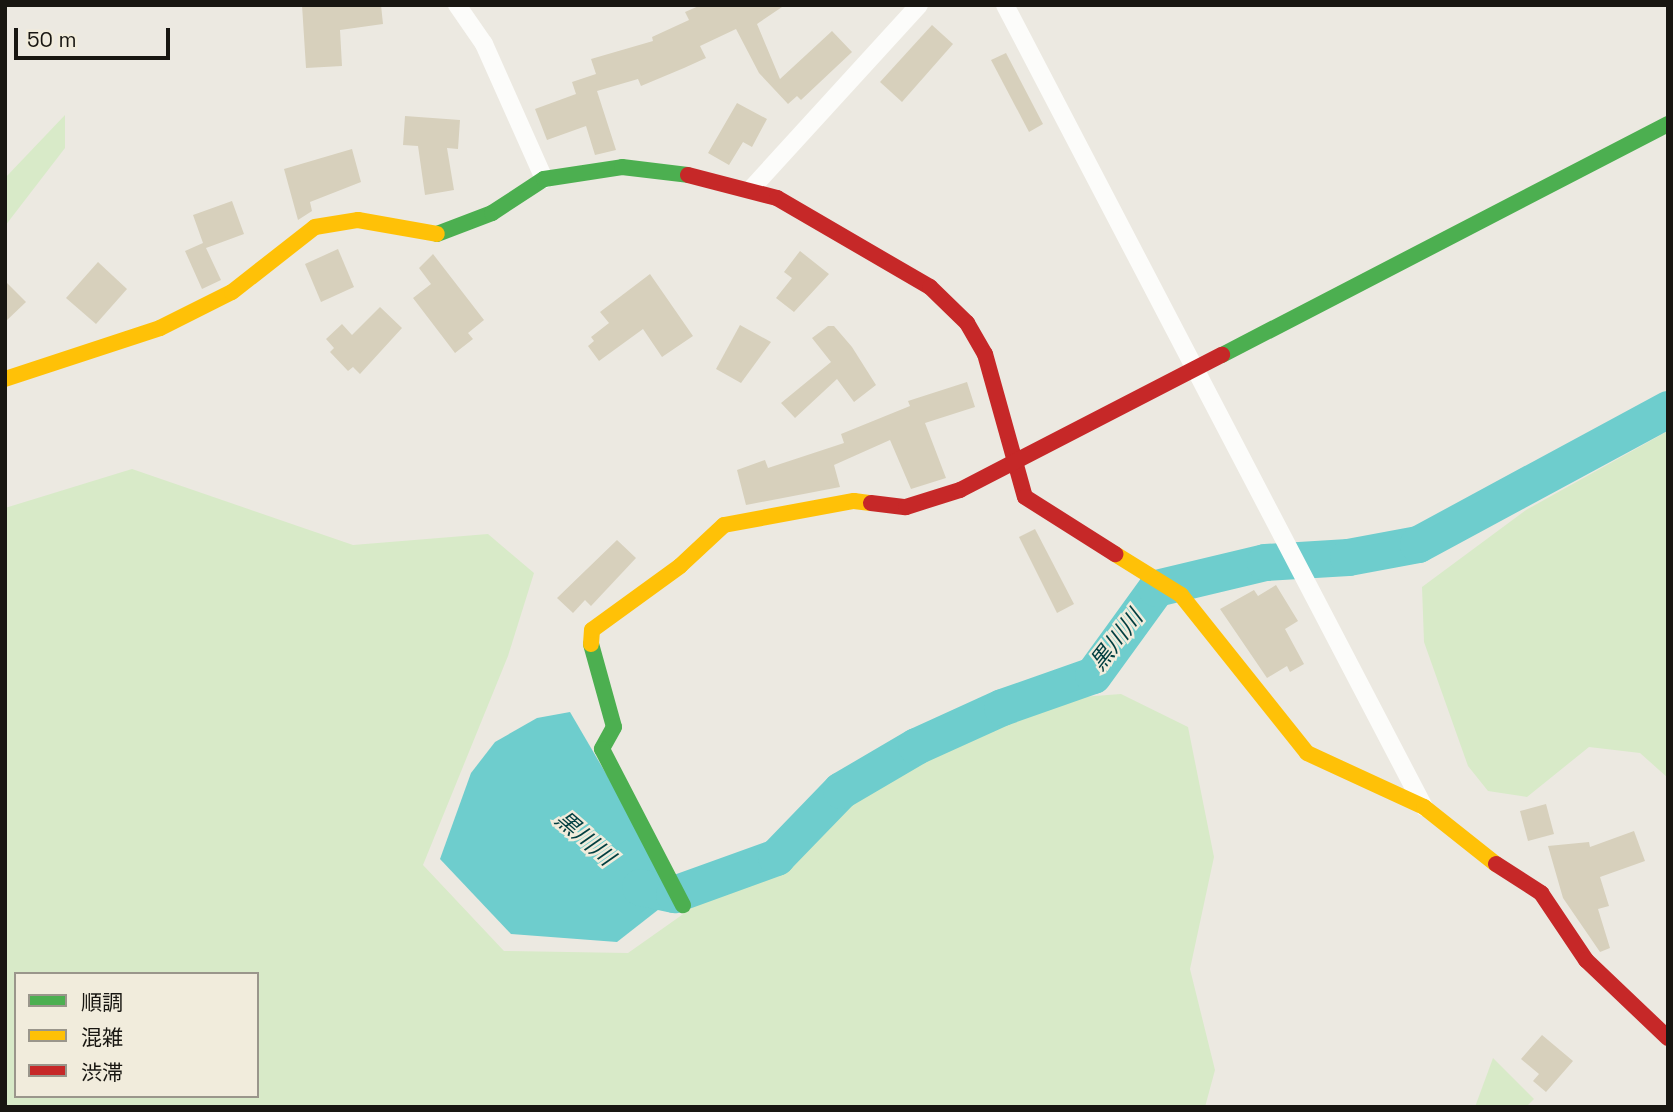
<!DOCTYPE html>
<meta charset="utf-8">
<style>
body{margin:0}
#map{position:relative;width:1673px;height:1112px;overflow:hidden;background:#ece9e1;font-family:"Space Grotesk","Noto Sans JP",sans-serif}
div>[style]{position:absolute}
.green>*{inset:0;background:#d8eac8}
.water>*{inset:0;background:#6ecdcd}
.river>*{height:37px;margin:-18.5px;padding:0 18.5px;transform-origin:18.5px;border-radius:18.5px;background:#6ecdcd}
.building>*{inset:0;background:#d7d0bc}
.street>*{height:18px;margin:-9px;padding:0 9px;transform-origin:9px;border-radius:9px;background:#fcfcfa}
.fast>*{height:16px;margin:-8px;padding:0 8px;transform-origin:8px;border-radius:8px;background:#4caf50}
.slow>*{height:16px;margin:-8px;padding:0 8px;transform-origin:8px;border-radius:8px;background:#ffc107}
.jam>*{height:16px;margin:-8px;padding:0 8px;transform-origin:8px;border-radius:8px;background:#c62828}
span{translate:-50% -50%;white-space:nowrap;text-align:center;line-height:1.15;-webkit-text-stroke:5px #f1ecdc;paint-order:stroke}
.water-label{font-size:23px;color:#003e40;font-style:italic}
.frame{position:absolute;inset:0;border:7px solid #181611;pointer-events:none}
.legend{position:absolute;left:14px;top:972px;width:245px;height:126px;box-sizing:border-box;background:#f1ecdc;border:2px solid #9a968b;margin:0;padding:9px 12px;list-style:none;font-size:21px;color:#181611}
.legend li{display:flex;align-items:center;gap:14px;height:35px}
.legend b{width:35px;border:2px solid #9a968b}
.scale{position:absolute;left:14px;top:28px;width:156px;height:32px;box-sizing:border-box;border:4px solid #181611;border-top:0;padding-left:9px;font-size:21px;line-height:24px;white-space:nowrap;color:#181611;-webkit-text-stroke:5px #f1ecdc;paint-order:stroke}
</style>
<div id="map">
<div class="green">
<i style="clip-path:polygon(65px 115px,65px 148px,5px 226px,5px 178px)"></i>
<i style="clip-path:polygon(1668px 431px,1668px 778px,1640px 753px,1589px 747px,1527px 797px,1488px 791px,1468px 766px,1424px 642px,1422px 587px,1526px 510px)"></i>
<i style="clip-path:polygon(evenodd,132px 469px,353px 545px,488px 534px,534px 573px,508px 656px,423px 865px,504px 951px,628px 953px,706px 898px,779px 872px,837px 804px,1042px 700px,1121px 694px,1188px 727px,1214px 857px,1190px 969px,1215px 1070px,1205px 1107px,5px 1107px,5px 508px,132px 469px,16px 974px,257px 974px,257px 1096px,16px 1096px,16px 974px)"></i>
<i style="clip-path:polygon(1493px 1058px,1534px 1099px,1526px 1107px,1475px 1107px)"></i>
</div>
<div class="water">
<i style="clip-path:polygon(570px 712px,677px 895px,617px 942px,511px 934px,440px 859px,471px 773px,495px 742px,537px 718px)"></i>
</div>
<div class="river">
<i style="left:640px;top:887px;width:35px;rotate:12deg"></i>
<i style="left:674px;top:894px;width:109px;rotate:-19.9deg"></i>
<i style="left:776px;top:857px;width:93px;rotate:-45.9deg"></i>
<i style="left:841px;top:790px;width:87px;rotate:-30.4deg"></i>
<i style="left:916px;top:746px;width:94px;rotate:-24.4deg"></i>
<i style="left:1002px;top:707px;width:96px;rotate:-19.4deg"></i>
<i style="left:1093px;top:675px;width:107px;rotate:-54.1deg"></i>
<i style="left:1156px;top:588px;width:112px;rotate:-13.4deg"></i>
<i style="left:1265px;top:562px;width:83px;rotate:-3.4deg"></i>
<i style="left:1348px;top:557px;width:71px;rotate:-10.5deg"></i>
<i style="left:1418px;top:544px;width:284px;rotate:-28.4deg"></i>
</div>
<div class="building">
<i style="clip-path:polygon(302px 5px,381px 5px,383px 24px,340px 30px,342px 66px,306px 68px)"></i>
<i style="clip-path:polygon(701px 5px,785px 5px,757px 24px,780px 79px,832px 31px,852px 52px,801px 100px,797px 96px,788px 104px,759px 73px,736px 29px,700px 46px,706px 58px,684px 68px,641px 86px,638px 79px,597px 91px,616px 150px,595px 155px,586px 126px,547px 140px,535px 109px,576px 94px,572px 82px,596px 74px,591px 59px,653px 41px,652px 37px,689px 20px,685px 12px)"></i>
<i style="clip-path:polygon(932px 25px,953px 44px,902px 102px,880px 82px)"></i>
<i style="clip-path:polygon(1006px 53px,1043px 124px,1029px 132px,991px 60px)"></i>
<i style="clip-path:polygon(737px 103px,767px 119px,752px 147px,743px 142px,729px 165px,708px 153px)"></i>
<i style="clip-path:polygon(405px 116px,460px 120px,458px 149px,447px 148px,454px 190px,425px 195px,418px 146px,403px 145px)"></i>
<i style="clip-path:polygon(352px 149px,361px 182px,310px 202px,312px 211px,298px 220px,284px 169px)"></i>
<i style="clip-path:polygon(232px 201px,244px 234px,206px 248px,221px 280px,202px 289px,185px 251px,203px 243px,193px 215px)"></i>
<i style="clip-path:polygon(338px 249px,354px 287px,321px 302px,305px 264px)"></i>
<i style="clip-path:polygon(800px 251px,829px 274px,794px 312px,776px 298px,792px 278px,784px 272px)"></i>
<i style="clip-path:polygon(433px 254px,484px 320px,468px 333px,473px 339px,455px 353px,413px 298px,431px 284px,419px 268px)"></i>
<i style="clip-path:polygon(98px 262px,127px 289px,96px 324px,66px 298px)"></i>
<i style="clip-path:polygon(650px 274px,693px 336px,662px 357px,643px 329px,599px 361px,588px 346px,594px 341px,591px 337px,609px 323px,600px 312px)"></i>
<i style="clip-path:polygon(5px 281px,26px 302px,5px 322px)"></i>
<i style="clip-path:polygon(380px 307px,402px 328px,360px 374px,353px 367px,348px 371px,330px 352px,334px 348px,326px 339px,342px 324px,352px 335px)"></i>
<i style="clip-path:polygon(740px 325px,771px 342px,741px 383px,716px 369px)"></i>
<i style="clip-path:polygon(828px 326px,834px 326px,852px 347px,876px 385px,854px 402px,837px 379px,795px 418px,781px 403px,831px 362px,812px 338px)"></i>
<i style="clip-path:polygon(967px 382px,975px 407px,925px 423px,946px 478px,911px 489px,890px 440px,834px 465px,840px 487px,746px 505px,737px 470px,765px 460px,768px 468px,844px 443px,841px 434px,910px 406px,908px 401px)"></i>
<i style="clip-path:polygon(1035px 529px,1074px 604px,1057px 613px,1019px 537px)"></i>
<i style="clip-path:polygon(617px 540px,636px 558px,591px 606px,585px 600px,573px 613px,557px 598px)"></i>
<i style="clip-path:polygon(1276px 585px,1298px 621px,1285px 629px,1304px 664px,1290px 672px,1287px 666px,1267px 678px,1220px 609px,1254px 590px,1258px 596px)"></i>
<i style="clip-path:polygon(1546px 804px,1554px 834px,1528px 841px,1520px 811px)"></i>
<i style="clip-path:polygon(1634px 831px,1645px 861px,1600px 877px,1609px 906px,1598px 909px,1610px 948px,1600px 952px,1563px 898px,1548px 846px,1589px 842px,1590px 847px)"></i>
<i style="clip-path:polygon(1542px 1035px,1573px 1061px,1546px 1092px,1533px 1081px,1539px 1074px,1521px 1059px)"></i>
</div>
<div class="street">
<i style="left:457px;top:5px;width:47px;rotate:55.3deg"></i>
<i style="left:484px;top:44px;width:148px;rotate:66deg"></i>
<i style="left:1005px;top:5px;width:905px;rotate:62.42deg"></i>
<i style="left:751px;top:189px;width:249px;rotate:-47.6deg"></i>
</div>
<div class="fast">
<i style="left:437px;top:234px;width:59px;rotate:-20.9deg"></i>
<i style="left:492px;top:213px;width:62px;rotate:-33.2deg"></i>
<i style="left:544px;top:179px;width:79px;rotate:-8.7deg"></i>
<i style="left:622px;top:167px;width:66px;rotate:6.9deg"></i>
<i style="left:1222px;top:355px;width:502px;rotate:-27.38deg"></i>
<i style="left:591px;top:644px;width:86px;rotate:74.5deg"></i>
<i style="left:614px;top:727px;width:25px;rotate:119deg"></i>
<i style="left:602px;top:749px;width:176px;rotate:62.6deg"></i>
</div>
<div class="slow">
<i style="left:5px;top:379px;width:163px;rotate:-18.2deg"></i>
<i style="left:160px;top:328px;width:80px;rotate:-26.6deg"></i>
<i style="left:232px;top:292px;width:105px;rotate:-38.1deg"></i>
<i style="left:315px;top:227px;width:44px;rotate:-9.2deg"></i>
<i style="left:358px;top:220px;width:80px;rotate:10deg"></i>
<i style="left:1115px;top:554px;width:78px;rotate:31.8deg"></i>
<i style="left:1181px;top:595px;width:202px;rotate:51.4deg"></i>
<i style="left:1307px;top:753px;width:129px;rotate:24.8deg"></i>
<i style="left:1424px;top:807px;width:92px;rotate:38.4deg"></i>
<i style="left:591px;top:644px;width:14px;rotate:-86deg"></i>
<i style="left:592px;top:630px;width:109px;rotate:-36deg"></i>
<i style="left:680px;top:566px;width:60px;rotate:-43deg"></i>
<i style="left:724px;top:525px;width:132px;rotate:-10.5deg"></i>
<i style="left:854px;top:501px;width:17px;rotate:7deg"></i>
</div>
<div class="jam">
<i style="left:688px;top:175px;width:92px;rotate:14.5deg"></i>
<i style="left:777px;top:198px;width:177px;rotate:30.2deg"></i>
<i style="left:930px;top:287px;width:52px;rotate:44.2deg"></i>
<i style="left:967px;top:323px;width:36px;rotate:60deg"></i>
<i style="left:985px;top:354px;width:148px;rotate:74.4deg"></i>
<i style="left:1025px;top:497px;width:107px;rotate:32.3deg"></i>
<i style="left:871px;top:503px;width:35px;rotate:7deg"></i>
<i style="left:906px;top:507px;width:57px;rotate:-17.5deg"></i>
<i style="left:960px;top:490px;width:295px;rotate:-27.3deg"></i>
<i style="left:1496px;top:864px;width:54px;rotate:32.8deg"></i>
<i style="left:1541px;top:893px;width:81px;rotate:56.1deg"></i>
<i style="left:1586px;top:960px;width:113px;rotate:43.6deg"></i>
</div>
<div class="water-label">
<span style="left:1116px;top:640px;rotate:-52deg">黒川川</span>
<span style="left:585px;top:838px;rotate:41deg">黒川川</span>
</div>
<div class="frame"></div>
<ul class="legend">
<li><b style="height:9px;background:#4caf50"></b>順調</li>
<li><b style="height:9px;background:#ffc107"></b>混雑</li>
<li><b style="height:9px;background:#c62828"></b>渋滞</li>
</ul>
<div class="scale">50 m</div>
</div>
